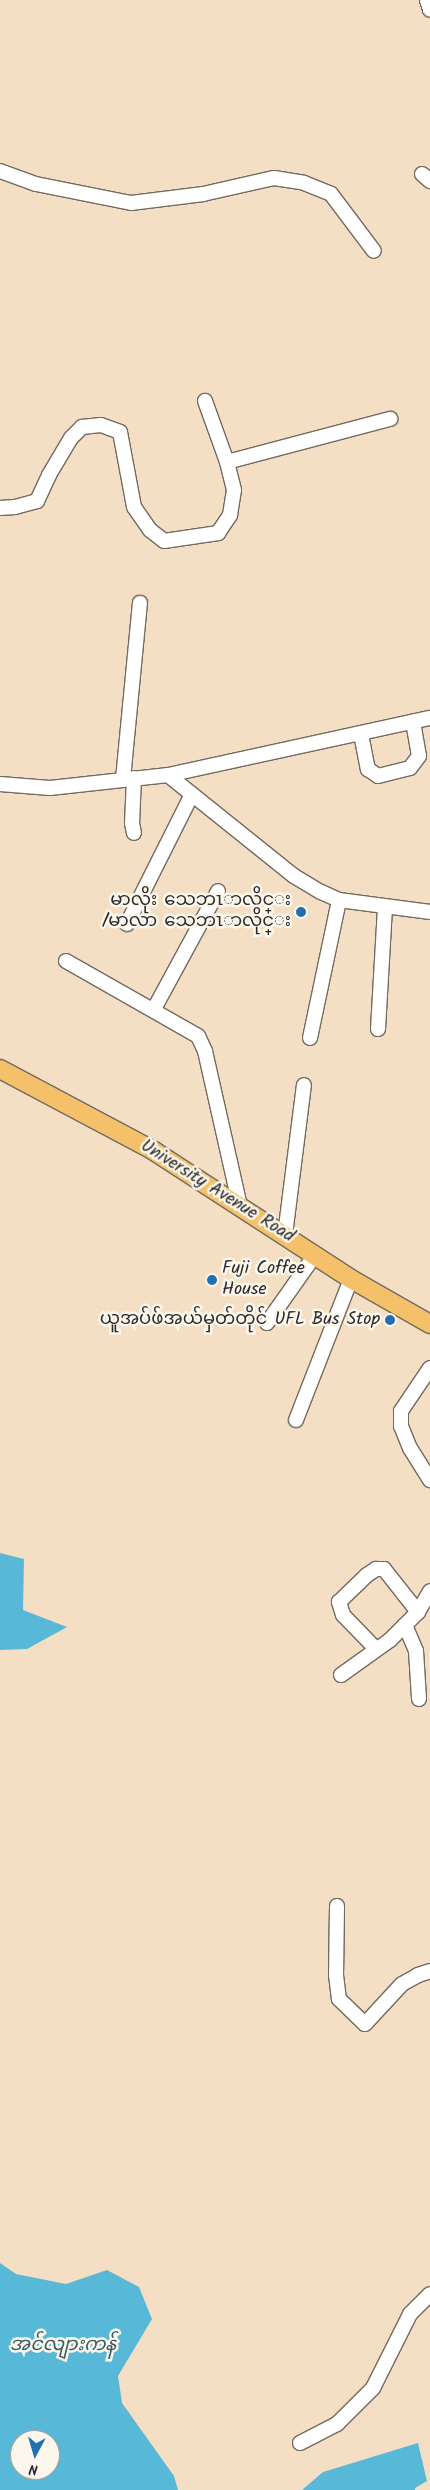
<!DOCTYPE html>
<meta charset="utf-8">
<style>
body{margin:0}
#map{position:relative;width:430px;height:2490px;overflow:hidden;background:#f5dfc4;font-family:Kalam,"Noto Sans Myanmar",sans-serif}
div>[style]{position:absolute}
.water>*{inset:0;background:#58b8d7}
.roads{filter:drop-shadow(1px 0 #726a61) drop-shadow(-1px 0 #726a61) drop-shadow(0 1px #726a61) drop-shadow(0 -1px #726a61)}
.minor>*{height:14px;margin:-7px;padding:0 7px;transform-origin:7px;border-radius:7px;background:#fff}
.major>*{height:18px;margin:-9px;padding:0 9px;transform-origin:9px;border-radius:9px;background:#f4c16a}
.dots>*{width:14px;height:14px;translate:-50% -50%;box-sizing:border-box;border:2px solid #fbf7ec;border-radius:50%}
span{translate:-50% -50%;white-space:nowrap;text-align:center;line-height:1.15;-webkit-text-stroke:5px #fbf7ec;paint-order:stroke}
.poi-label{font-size:18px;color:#2b2b2b}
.right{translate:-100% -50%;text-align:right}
.left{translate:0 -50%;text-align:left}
.street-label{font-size:18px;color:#2b2b2b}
.water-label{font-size:19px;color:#3b5c67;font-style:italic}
.north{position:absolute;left:10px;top:2430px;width:50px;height:50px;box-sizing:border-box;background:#fbf7ec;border:1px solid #a8a59f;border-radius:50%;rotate:186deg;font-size:14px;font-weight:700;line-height:20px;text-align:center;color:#2b2b2b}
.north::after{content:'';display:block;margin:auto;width:18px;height:22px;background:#1f6fb2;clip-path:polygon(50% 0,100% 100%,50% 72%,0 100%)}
</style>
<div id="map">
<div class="water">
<i style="clip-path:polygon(0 1553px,24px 1559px,23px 1610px,67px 1627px,27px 1649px,0 1650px)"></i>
<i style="clip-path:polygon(evenodd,0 2263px,16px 2274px,66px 2284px,107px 2270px,139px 2287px,152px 2319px,118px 2376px,122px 2403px,174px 2476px,178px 2490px,0 2490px,0 2263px,20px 2440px,50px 2440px,50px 2470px,20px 2470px,20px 2440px)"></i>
<i style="clip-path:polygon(418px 2443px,427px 2481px,415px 2488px,415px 2490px,302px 2490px,323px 2472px)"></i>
</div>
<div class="roads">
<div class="minor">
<i style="left:427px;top:0;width:10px;rotate:73deg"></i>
<i style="left:0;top:171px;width:38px;rotate:20deg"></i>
<i style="left:36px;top:184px;width:97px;rotate:11.3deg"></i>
<i style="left:131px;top:203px;width:73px;rotate:-7.1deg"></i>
<i style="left:203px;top:194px;width:73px;rotate:-12.7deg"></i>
<i style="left:274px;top:178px;width:30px;rotate:9deg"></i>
<i style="left:304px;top:183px;width:29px;rotate:22deg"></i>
<i style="left:331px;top:194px;width:71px;rotate:53deg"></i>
<i style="left:422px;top:174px;width:11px;rotate:41deg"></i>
<i style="left:227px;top:462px;width:169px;rotate:-14.8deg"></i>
<i style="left:0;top:508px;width:15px;rotate:-4deg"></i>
<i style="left:15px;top:507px;width:23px;rotate:-15deg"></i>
<i style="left:37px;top:501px;width:29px;rotate:-65deg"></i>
<i style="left:49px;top:475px;width:43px;rotate:-59.3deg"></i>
<i style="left:71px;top:438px;width:16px;rotate:-45deg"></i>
<i style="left:82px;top:427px;width:19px;rotate:-6deg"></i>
<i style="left:101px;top:425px;width:20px;rotate:20deg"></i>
<i style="left:120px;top:432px;width:76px;rotate:79.4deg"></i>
<i style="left:134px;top:507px;width:28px;rotate:55deg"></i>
<i style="left:150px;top:530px;width:18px;rotate:38deg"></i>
<i style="left:164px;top:541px;width:55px;rotate:-8.4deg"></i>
<i style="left:218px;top:533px;width:22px;rotate:-56deg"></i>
<i style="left:230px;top:515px;width:25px;rotate:-81deg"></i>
<i style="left:234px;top:490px;width:29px;rotate:-104deg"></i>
<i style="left:227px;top:462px;width:65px;rotate:-109.8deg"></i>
<i style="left:361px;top:734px;width:36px;rotate:79deg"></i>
<i style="left:368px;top:769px;width:12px;rotate:35deg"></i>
<i style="left:378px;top:776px;width:33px;rotate:-14deg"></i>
<i style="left:410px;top:768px;width:15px;rotate:-53deg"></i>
<i style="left:419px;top:756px;width:35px;rotate:-100deg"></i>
<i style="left:168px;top:775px;width:161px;rotate:38.7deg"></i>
<i style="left:294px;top:876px;width:31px;rotate:31deg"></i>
<i style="left:321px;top:892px;width:20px;rotate:24deg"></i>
<i style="left:339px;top:900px;width:92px;rotate:7.5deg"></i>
<i style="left:134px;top:778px;width:45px;rotate:92.5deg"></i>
<i style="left:132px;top:823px;width:10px;rotate:79deg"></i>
<i style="left:123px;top:779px;width:177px;rotate:-84.5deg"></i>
<i style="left:0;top:784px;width:50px;rotate:4.6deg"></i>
<i style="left:50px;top:788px;width:119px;rotate:-6.3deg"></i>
<i style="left:168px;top:775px;width:268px;rotate:-12.3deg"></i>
<i style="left:127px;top:924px;width:145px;rotate:-63.4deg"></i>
<i style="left:66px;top:961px;width:152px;rotate:29.6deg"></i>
<i style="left:198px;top:1036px;width:17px;rotate:65deg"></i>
<i style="left:205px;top:1051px;width:159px;rotate:77.3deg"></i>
<i style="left:154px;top:1009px;width:134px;rotate:-61.5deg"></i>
<i style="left:378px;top:1029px;width:122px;rotate:-86.7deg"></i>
<i style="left:310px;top:1038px;width:141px;rotate:-78.1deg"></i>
<i style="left:285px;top:1235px;width:151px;rotate:-82.8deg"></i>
<i style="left:267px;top:1323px;width:83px;rotate:-54.8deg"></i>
<i style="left:430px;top:1368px;width:52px;rotate:124deg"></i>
<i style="left:401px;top:1411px;width:15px;rotate:90deg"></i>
<i style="left:401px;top:1426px;width:24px;rotate:68deg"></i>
<i style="left:410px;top:1448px;width:38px;rotate:58deg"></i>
<i style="left:296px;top:1420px;width:151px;rotate:-68.7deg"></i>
<i style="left:405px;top:1625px;width:28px;rotate:67deg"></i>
<i style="left:416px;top:1651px;width:48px;rotate:86.4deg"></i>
<i style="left:376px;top:1649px;width:47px;rotate:-134.1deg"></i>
<i style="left:343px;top:1615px;width:14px;rotate:-107deg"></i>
<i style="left:339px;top:1602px;width:39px;rotate:-44deg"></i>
<i style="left:367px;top:1575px;width:11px;rotate:-34deg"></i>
<i style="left:376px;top:1569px;width:8px"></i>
<i style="left:384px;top:1569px;width:55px;rotate:51.7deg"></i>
<i style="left:341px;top:1675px;width:60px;rotate:-35.5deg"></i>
<i style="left:390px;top:1640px;width:40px;rotate:-45deg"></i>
<i style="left:418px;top:1612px;width:24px;rotate:-60deg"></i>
<i style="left:337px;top:1906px;width:69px;rotate:90.8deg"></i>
<i style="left:336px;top:1975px;width:24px;rotate:83deg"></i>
<i style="left:339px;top:1999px;width:36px;rotate:44deg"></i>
<i style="left:365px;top:2024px;width:54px;rotate:-47.2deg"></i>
<i style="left:402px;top:1984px;width:18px;rotate:-29deg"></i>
<i style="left:418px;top:1975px;width:13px;rotate:-18deg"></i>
<i style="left:300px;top:2443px;width:42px;rotate:-27.2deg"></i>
<i style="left:337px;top:2424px;width:51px;rotate:-45deg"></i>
<i style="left:373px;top:2388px;width:83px;rotate:-63.4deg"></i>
<i style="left:410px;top:2314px;width:28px;rotate:-45deg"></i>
</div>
<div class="major">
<i style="left:0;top:1069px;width:174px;rotate:28deg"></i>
<i style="left:154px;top:1151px;width:235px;rotate:33deg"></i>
<i style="left:351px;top:1279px;width:91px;rotate:29.7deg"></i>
</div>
</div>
<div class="dots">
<i style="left:301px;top:912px;background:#1f6fb2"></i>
<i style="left:212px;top:1280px;background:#1f6fb2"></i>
<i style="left:390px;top:1320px;background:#1f6fb2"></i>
</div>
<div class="poi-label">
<span class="right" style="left:291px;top:912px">မာလိုး သေဘၤာလိုင္း<br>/မာလာ သေဘၤာလိုင္း</span>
<span class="left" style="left:222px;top:1280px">Fuji Coffee<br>House</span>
<span class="right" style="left:380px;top:1320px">ယူအပ်ဖ်အယ်မှတ်တိုင် UFL Bus Stop</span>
</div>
<div class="street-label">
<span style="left:217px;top:1192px;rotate:32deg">University Avenue Road</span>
</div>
<div class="water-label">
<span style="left:63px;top:2346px">အင်လျားကန်</span>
</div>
<div class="north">N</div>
</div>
